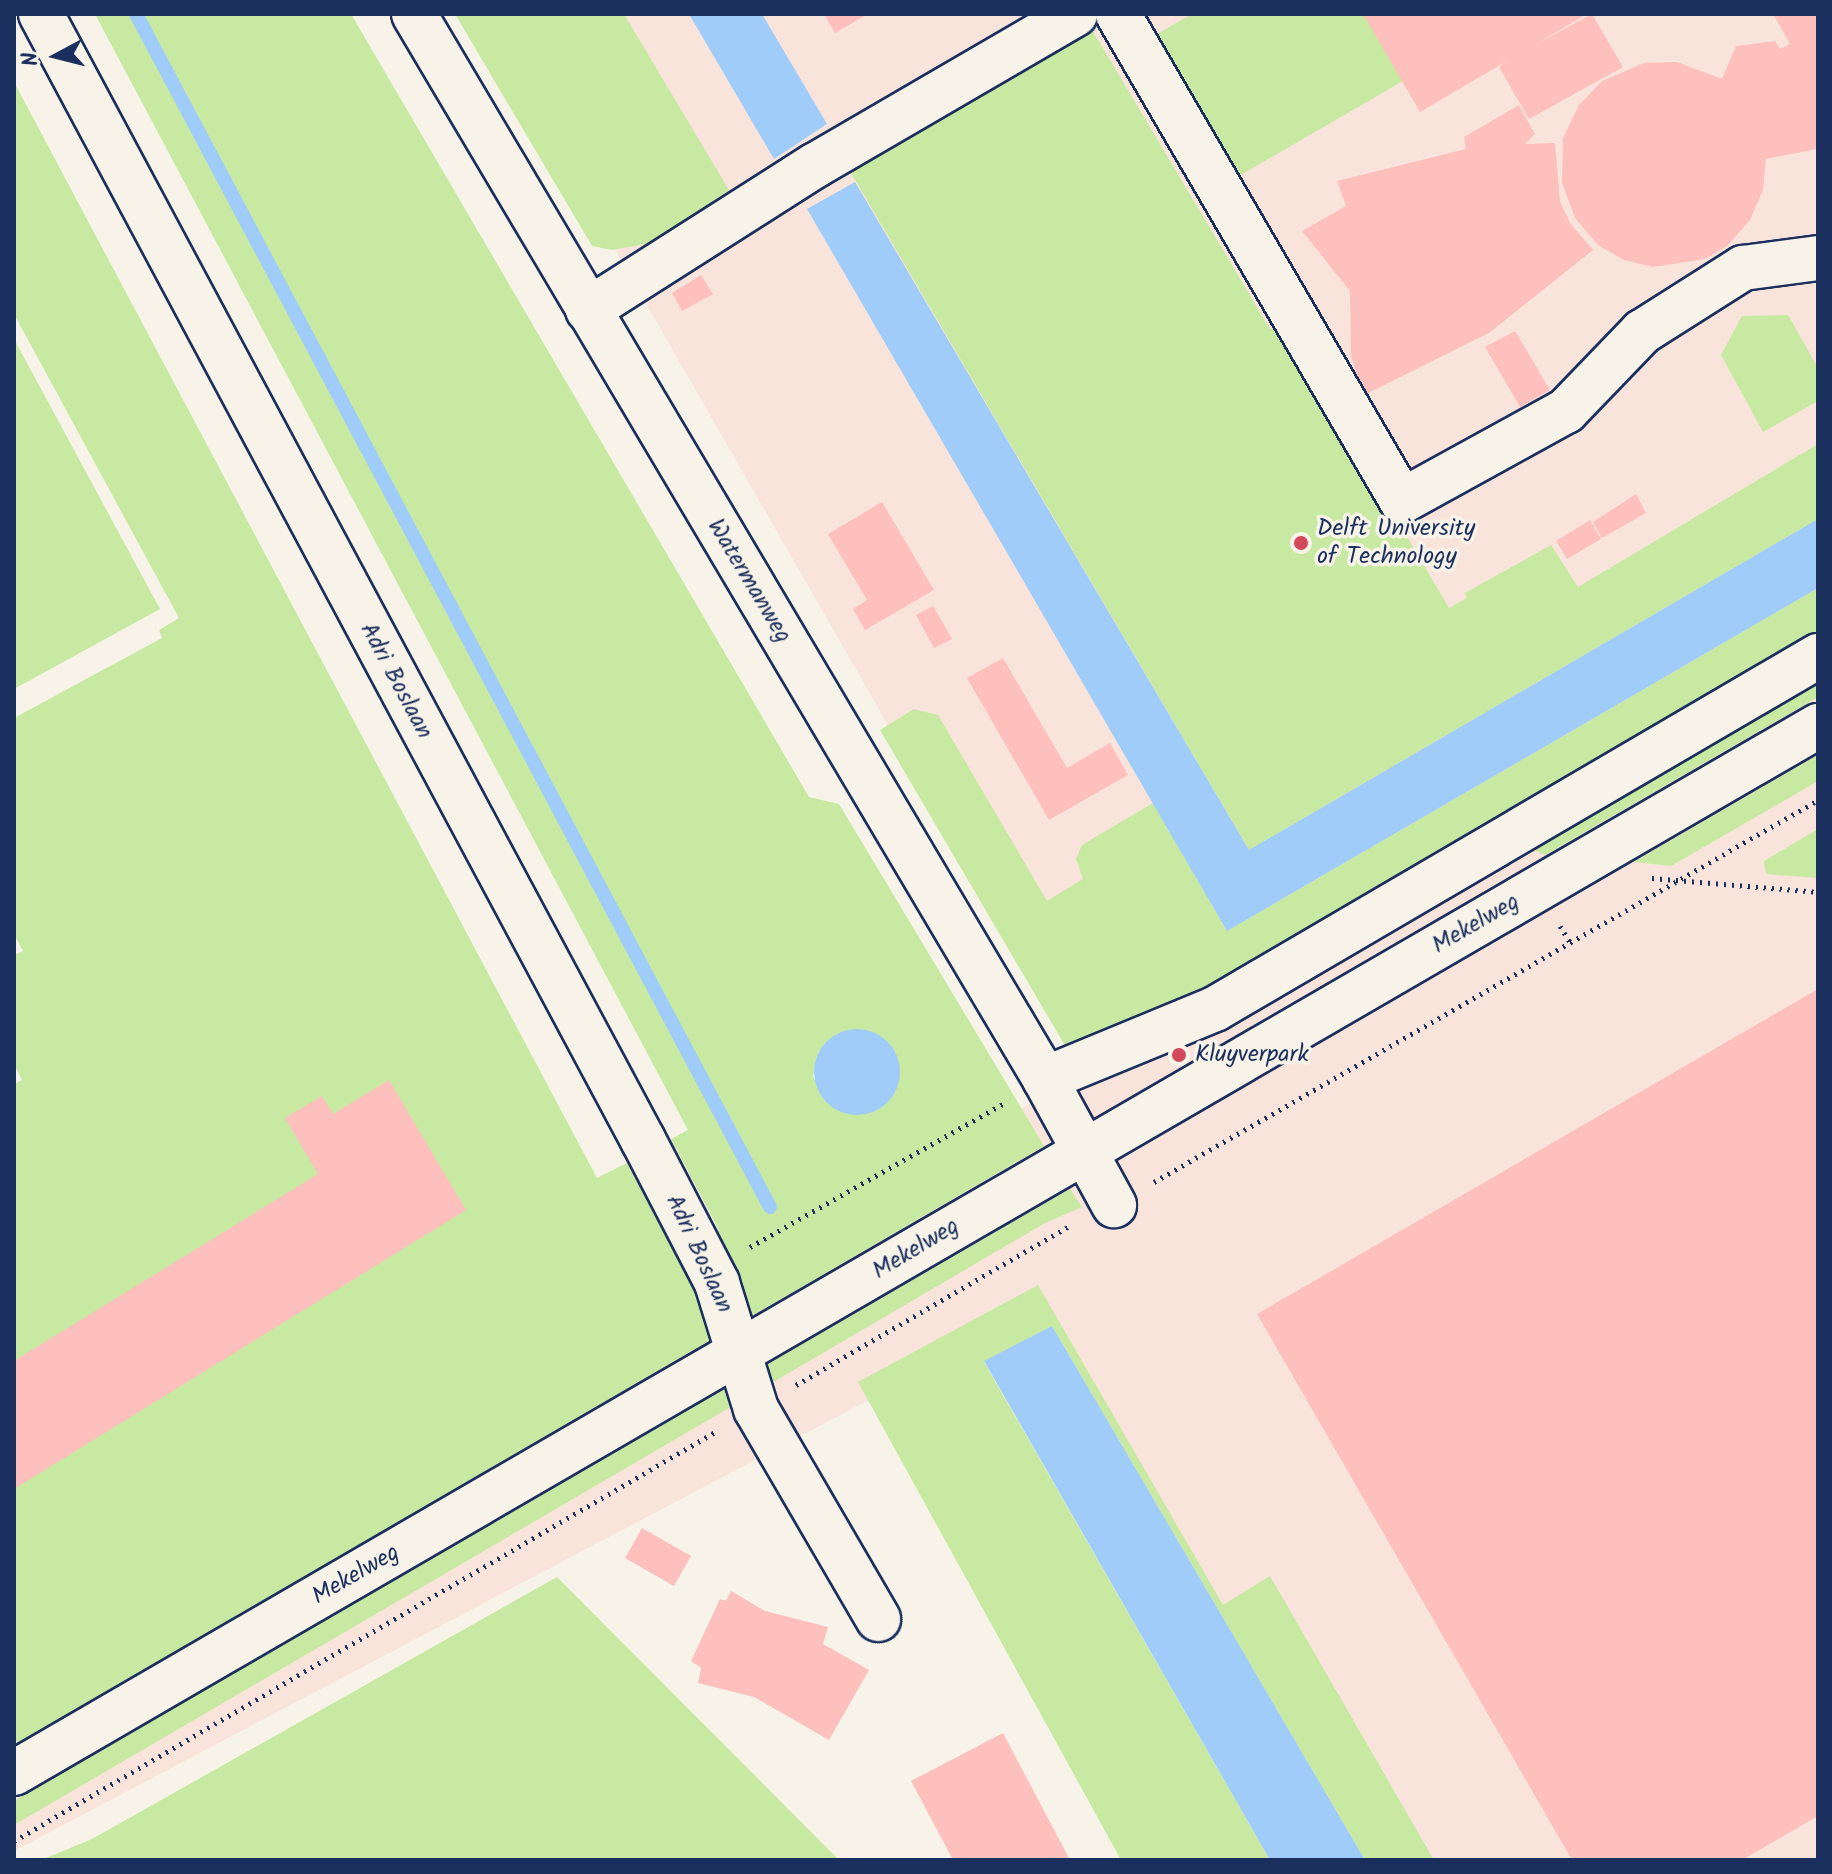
<!DOCTYPE html>
<style>
body{margin:0}
#map{position:relative;width:1832px;height:1874px;overflow:hidden;background:#f7f3e8;font-family:Kalam,sans-serif}
div>[style]{position:absolute}
.built>*{inset:0;background:#f9e4db}
.green>*{inset:0;background:#c7e9a2}
.water>*{inset:0;background:#a0ccfa}
.round{border-radius:50%}
.stream>*{height:14px;margin:-7px;padding:0 7px;transform-origin:7px;border-radius:7px;background:#a0ccfa}
.building>*{inset:0;background:#fdc0bc}
.path>*{height:5px;margin-top:-2.5px;transform-origin:0;background:repeating-linear-gradient(90deg,#1b2f5e 0 2px,transparent 0 8px)}
.roads{filter:drop-shadow(2px 0 #1b2f5e) drop-shadow(-2px 0 #1b2f5e) drop-shadow(0 2px #1b2f5e) drop-shadow(0 -2px #1b2f5e)}
.minor>*{height:44px;margin:-22px;padding:0 22px;transform-origin:22px;border-radius:22px;background:#f7f3e8}
.dots>*{width:22px;height:22px;translate:-50% -50%;box-sizing:border-box;border:4px solid #f7f3e8;border-radius:50%}
span{translate:-50% -50%;white-space:nowrap;text-align:center;line-height:1.15;-webkit-text-stroke:7px #f7f3e8;paint-order:stroke}
.poi-label{font-size:24px;color:#1b2f5e}
.left{translate:0 -50%;text-align:left}
.street-label{font-size:24px;color:#1b2f5e}
.frame{position:absolute;inset:0;border:16px solid #1b2f5e;pointer-events:none}
.north{position:absolute;left:16px;top:16px;width:80px;height:80px;-webkit-text-stroke:6px #f7f3e8;paint-order:stroke;rotate:263deg;font-size:22px;font-weight:700;line-height:32px;text-align:center;color:#1b2f5e}
.north::after{content:'';display:block;margin:auto;width:28px;height:36px;background:#1b2f5e;clip-path:polygon(50% 0,100% 100%,50% 72%,0 100%)}
</style>
<div id="map">
<div class="built">
<i style="clip-path:polygon(480px 14px,1818px 14px,1818px 1860px,1336px 1860px,1024px 1318px,14px 1851px,14px 1674px,1087px 1072px)"></i>
</div>
<div class="green">
<i style="clip-path:polygon(evenodd,95px 14px,351px 14px,809px 797px,839px 804px,1044px 1146px,743px 1321px,708px 1237px,719px 1230px,671px 1139px,688px 1130px,95px 14px,819px 1051px,878px 1110px,847px 1114px,825px 1101px,813px 1076px,819px 1051px)"></i>
<i style="clip-path:polygon(455px 14px,624px 14px,729px 190px,650px 243px,612px 250px,592px 246px)"></i>
<i style="clip-path:polygon(1192px 14px,1364px 14px,1403px 81px,1232px 180px,1150px 38px)"></i>
<i style="clip-path:polygon(1091px 28px,1270px 329px,1282px 324px,1449px 608px,1467px 598px,1465px 593px,1551px 545px,1578px 587px,1818px 444px,1818px 519px,1249px 850px,848px 168px)"></i>
<i style="clip-path:polygon(14px 82px,597px 1178px,627px 1163px,701px 1303px,712px 1339px,14px 1745px,14px 1084px,22px 1080px,14px 1064px,14px 955px,23px 951px,14px 934px,14px 718px,162px 638px,159px 630px,179px 618px,14px 314px)"></i>
<i style="clip-path:polygon(1788px 315px,1818px 368px,1818px 401px,1763px 432px,1721px 355px,1742px 316px)"></i>
<i style="clip-path:polygon(14px 339px,160px 609px,14px 689px)"></i>
<i style="clip-path:polygon(1818px 588px,1818px 641px,1215px 992px,1067px 1049px,880px 730px,914px 709px,938px 715px,1047px 901px,1083px 879px,1076px 859px,1082px 845px,1153px 803px,1227px 931px)"></i>
<i style="clip-path:polygon(1818px 672px,1818px 697px,1545px 855px,1532px 849px)"></i>
<i style="clip-path:polygon(1818px 755px,1818px 781px,1671px 866px,1634px 862px)"></i>
<i style="clip-path:polygon(1818px 829px,1818px 878px,1766px 874px,1764px 861px)"></i>
<i style="clip-path:polygon(1070px 1189px,1082px 1207px,1045px 1223px,770px 1384px,761px 1368px)"></i>
<i style="clip-path:polygon(1038px 1285px,1223px 1605px,1270px 1576px,1434px 1860px,1365px 1860px,1052px 1326px,984px 1362px,1270px 1860px,1121px 1860px,858px 1382px)"></i>
<i style="clip-path:polygon(725px 1389px,734px 1405px,14px 1825px,14px 1801px)"></i>
<i style="clip-path:polygon(557px 1577px,839px 1860px,41px 1860px,92px 1839px)"></i>
</div>
<div class="water">
<i style="clip-path:polygon(689px 14px,762px 14px,827px 124px,774px 159px)"></i>
<i style="clip-path:polygon(855px 182px,1249px 850px,1818px 519px,1818px 588px,1227px 931px,807px 209px)"></i>
<i class="round" style="left:814px;top:1029px;width:86px;height:86px"></i>
<i style="clip-path:polygon(1052px 1326px,1365px 1860px,1270px 1860px,984px 1361px)"></i>
</div>
<div class="stream">
<i style="left:136px;top:14px;width:1351px;rotate:62.01deg"></i>
</div>
<div class="building">
<i style="clip-path:polygon(824px 14px,868px 14px,835px 33px)"></i>
<i style="clip-path:polygon(1363px 14px,1587px 14px,1536px 44px,1592px 14px,1623px 67px,1529px 119px,1499px 67px,1507px 61px,1420px 112px)"></i>
<i style="clip-path:polygon(1773px 14px,1818px 14px,1817px 149px,1766px 159px,1763px 190px,1750px 220px,1727px 246px,1705px 259px,1653px 267px,1624px 260px,1598px 245px,1575px 218px,1562px 183px,1563px 138px,1579px 105px,1602px 81px,1644px 63px,1677px 62px,1722px 79px,1736px 46px,1775px 41px,1780px 49px,1790px 44px)"></i>
<i style="clip-path:polygon(1519px 105px,1535px 134px,1525px 144px,1555px 143px,1560px 201px,1570px 223px,1593px 250px,1489px 333px,1364px 395px,1351px 356px,1350px 291px,1302px 231px,1346px 206px,1337px 181px,1466px 149px,1464px 137px)"></i>
<i style="clip-path:polygon(701px 275px,713px 294px,682px 311px,672px 293px)"></i>
<i style="clip-path:polygon(1515px 331px,1550px 390px,1520px 407px,1485px 347px)"></i>
<i style="clip-path:polygon(1636px 494px,1646px 513px,1602px 538px,1593px 522px)"></i>
<i style="clip-path:polygon(882px 502px,934px 590px,865px 630px,853px 609px,867px 600px,828px 534px)"></i>
<i style="clip-path:polygon(1590px 520px,1601px 539px,1567px 559px,1556px 541px)"></i>
<i style="clip-path:polygon(933px 606px,952px 639px,934px 648px,916px 615px)"></i>
<i style="clip-path:polygon(1003px 658px,1067px 768px,1110px 743px,1128px 775px,1049px 820px,967px 678px)"></i>
<i style="clip-path:polygon(1818px 989px,1818px 1816px,1742px 1860px,1572px 1860px,1257px 1314px)"></i>
<i style="clip-path:polygon(389px 1080px,466px 1210px,14px 1489px,14px 1361px,318px 1174px,285px 1118px,322px 1096px,333px 1114px)"></i>
<i style="clip-path:polygon(642px 1528px,691px 1556px,674px 1586px,625px 1558px)"></i>
<i style="clip-path:polygon(731px 1591px,765px 1611px,828px 1627px,823px 1644px,869px 1670px,829px 1740px,754px 1697px,698px 1683px,701px 1668px,691px 1661px,720px 1599px,726px 1601px)"></i>
<i style="clip-path:polygon(1003px 1733px,1070px 1860px,953px 1860px,911px 1781px)"></i>
</div>
<div class="path">
<i style="left:1652px;top:878px;width:167px;rotate:4.8deg"></i>
<i style="left:1560px;top:926px;width:22px;rotate:58deg"></i>
<i style="left:1154px;top:1182px;width:766px;rotate:-29.91deg"></i>
<i style="left:750px;top:1247px;width:294px;rotate:-29.5deg"></i>
<i style="left:796px;top:1385px;width:318px;rotate:-30.2deg"></i>
<i style="left:14px;top:1841px;width:812px;rotate:-30.26deg"></i>
</div>
<div class="roads">
<div class="minor">
<i style="left:41px;top:14px;width:1277px;rotate:61.87deg"></i>
<i style="left:643px;top:1140px;width:161px;rotate:62.6deg"></i>
<i style="left:717px;top:1283px;width:132px;rotate:72.8deg"></i>
<i style="left:756px;top:1409px;width:243px;rotate:59.8deg"></i>
<i style="left:414px;top:14px;width:1238px;rotate:59.35deg"></i>
<i style="left:1045px;top:1079px;width:144px;rotate:61.3deg"></i>
<i style="left:1118px;top:14px;width:564px;rotate:59.75deg"></i>
<i style="left:1402px;top:501px;width:187px;rotate:-28.8deg"></i>
<i style="left:1566px;top:411px;width:110px;rotate:-46.1deg"></i>
<i style="left:1642px;top:332px;width:120px;rotate:-32.4deg"></i>
<i style="left:1743px;top:268px;width:76px;rotate:-7.6deg"></i>
<i style="left:588px;top:310px;width:270px;rotate:-32.5deg"></i>
<i style="left:816px;top:165px;width:300px;rotate:-30.2deg"></i>
<i style="left:1045px;top:1079px;width:184px;rotate:-22.4deg"></i>
<i style="left:1215px;top:1009px;width:699px;rotate:-30.34deg"></i>
<i style="left:14px;top:1773px;width:2086px;rotate:-30.13deg"></i>
</div>
</div>
<div class="dots">
<i style="left:1301px;top:543px;background:#d1495b"></i>
<i style="left:1179px;top:1055px;background:#d1495b"></i>
</div>
<div class="poi-label">
<span class="left" style="left:1317px;top:543px">Delft University<br>of Technology</span>
<span class="left" style="left:1195px;top:1055px">Kluyverpark</span>
</div>
<div class="street-label">
<span style="left:749px;top:581px;rotate:59deg">Watermanweg</span>
<span style="left:396px;top:681px;rotate:62deg">Adri Boslaan</span>
<span style="left:1476px;top:924px;rotate:-30deg">Mekelweg</span>
<span style="left:916px;top:1249px;rotate:-31deg">Mekelweg</span>
<span style="left:699px;top:1254px;rotate:65deg">Adri Boslaan</span>
<span style="left:356px;top:1575px;rotate:-30deg">Mekelweg</span>
</div>
<div class="frame"></div>
<div class="north">N</div>
</div>
